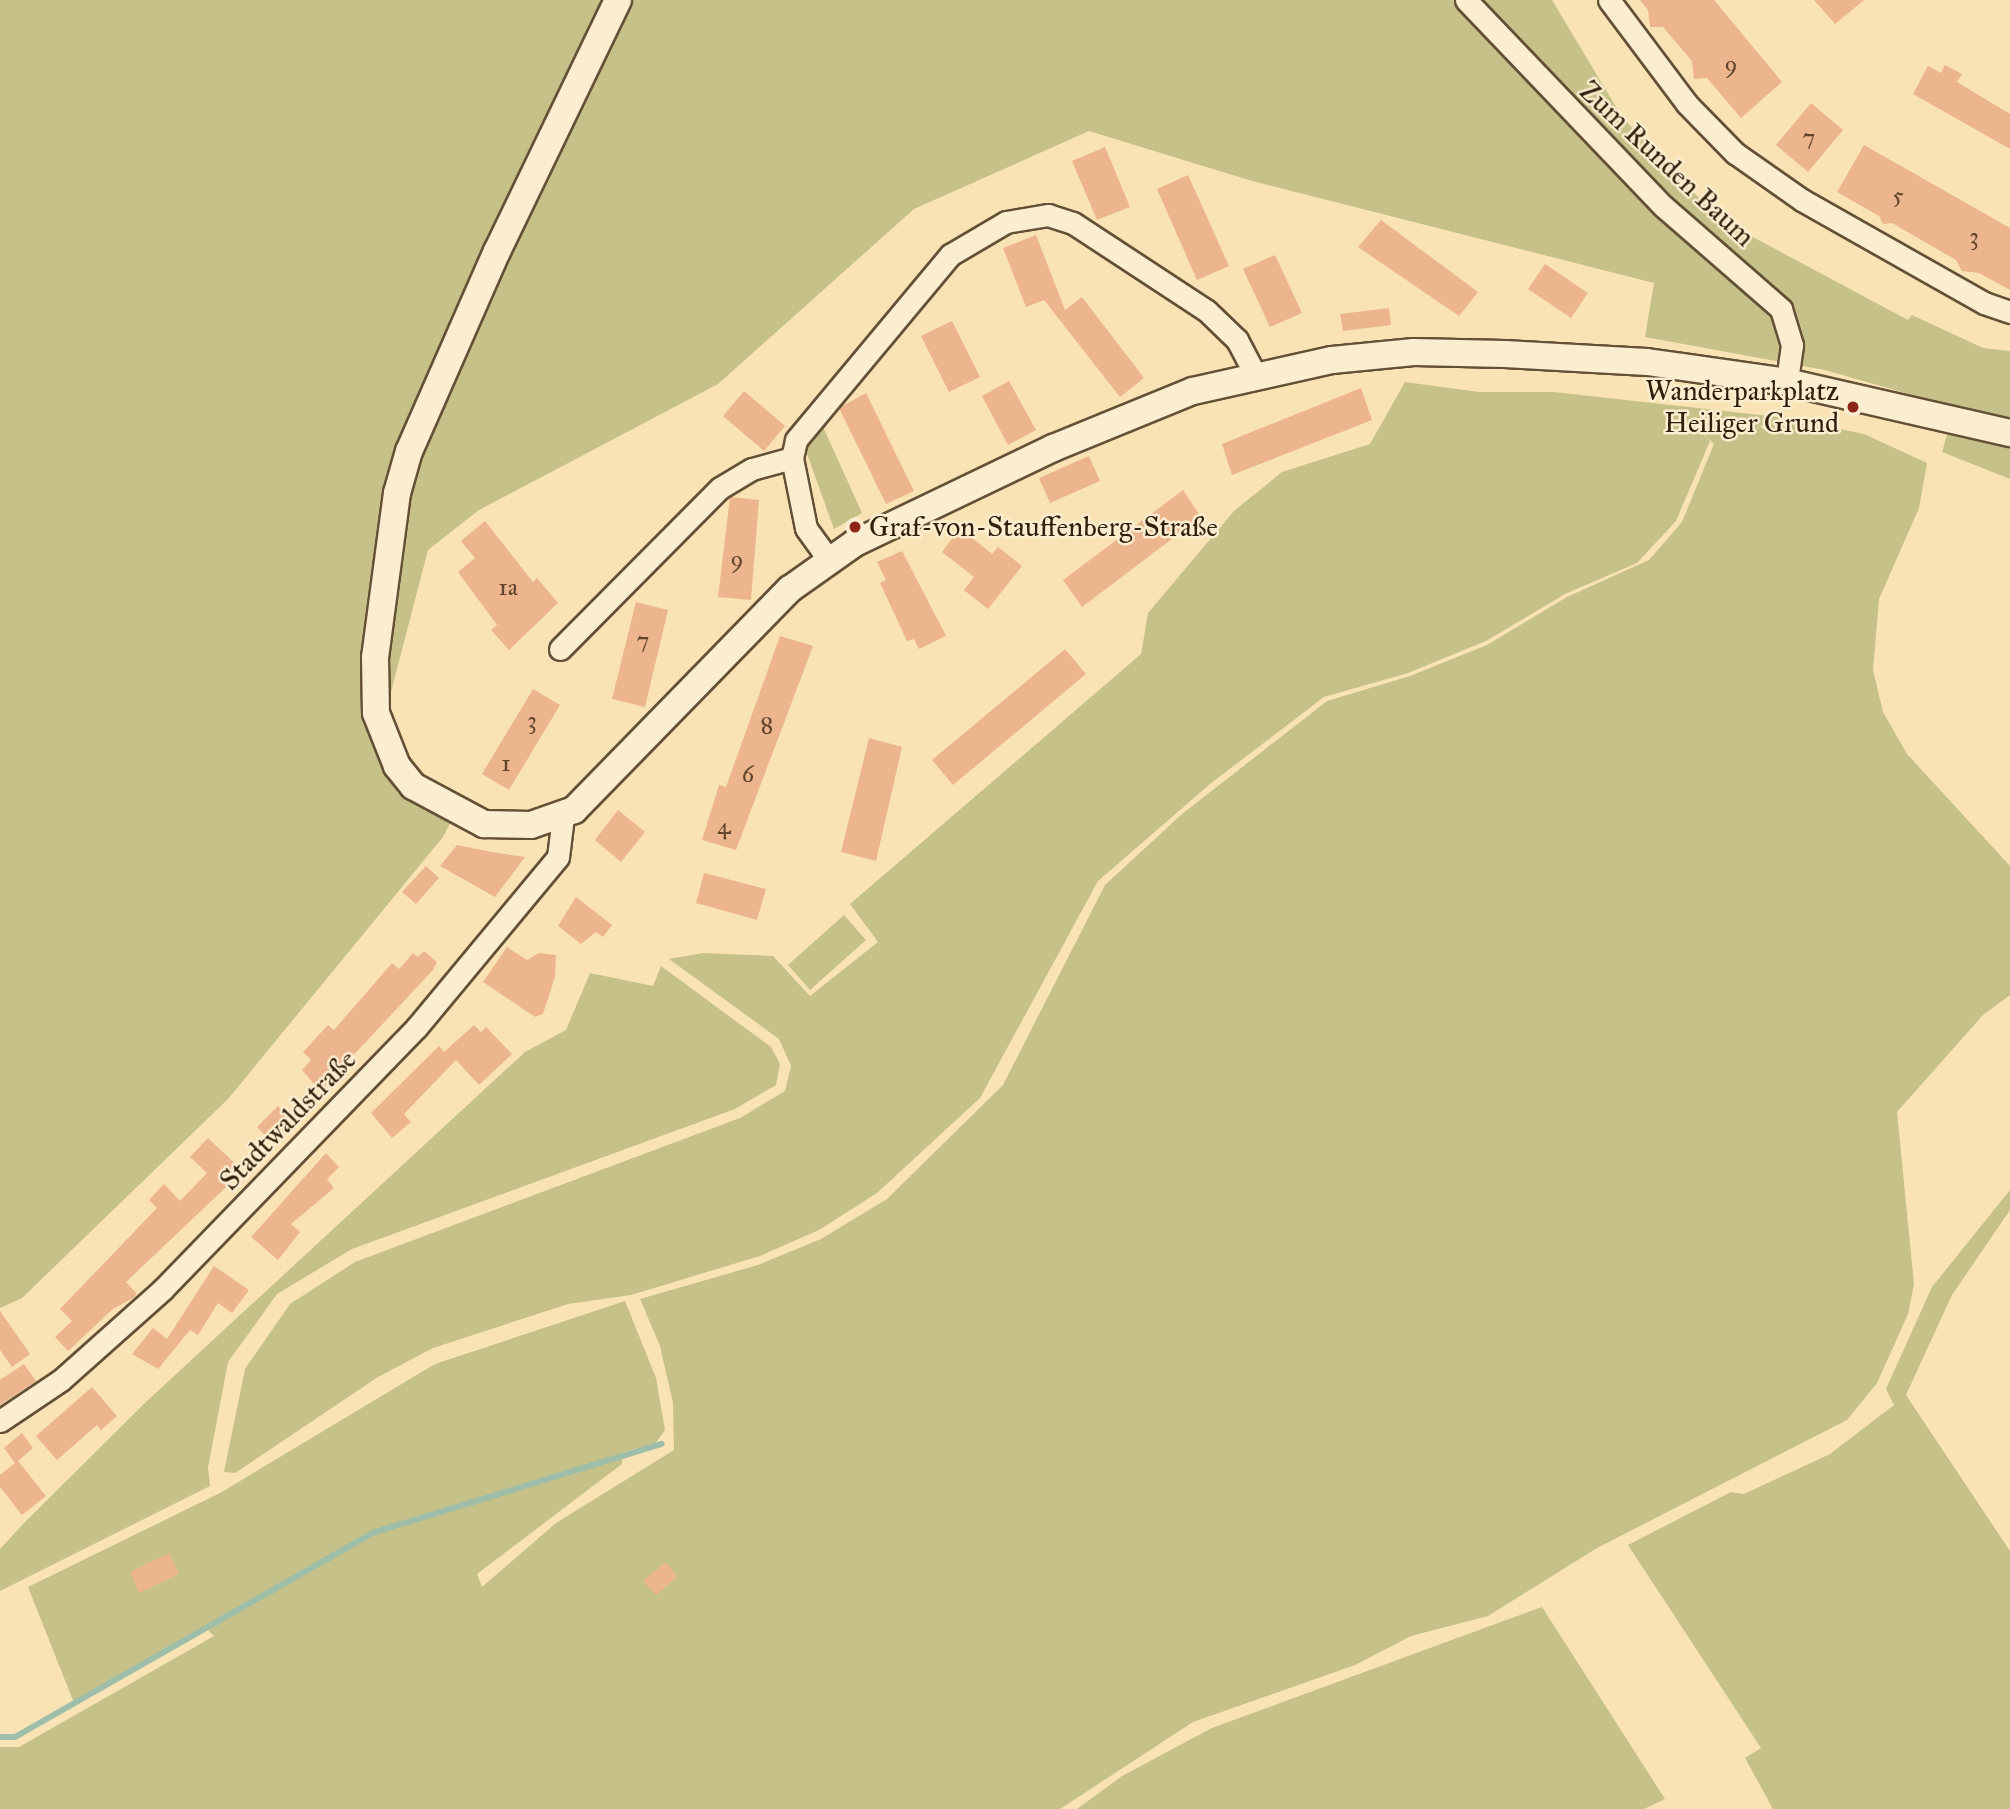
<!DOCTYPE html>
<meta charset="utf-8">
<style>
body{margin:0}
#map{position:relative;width:2010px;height:1809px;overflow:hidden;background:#f9e3b5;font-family:"IM FELL Great Primer",serif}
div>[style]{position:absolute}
.green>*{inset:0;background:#c5c188}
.stream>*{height:6px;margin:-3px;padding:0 3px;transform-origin:3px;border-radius:3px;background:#9ebeaa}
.building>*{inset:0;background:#ecb58e}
.roads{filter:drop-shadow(2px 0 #645036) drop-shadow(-2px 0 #645036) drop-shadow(0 2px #645036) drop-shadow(0 -2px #645036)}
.minor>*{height:21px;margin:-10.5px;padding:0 10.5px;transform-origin:10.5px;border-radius:10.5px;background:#fbedcf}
.tertiary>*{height:26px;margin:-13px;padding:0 13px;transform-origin:13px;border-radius:13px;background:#fbedcf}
.dots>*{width:19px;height:19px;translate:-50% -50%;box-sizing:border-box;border:4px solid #fbedcf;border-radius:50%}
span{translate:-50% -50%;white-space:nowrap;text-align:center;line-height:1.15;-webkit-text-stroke:5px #fbedcf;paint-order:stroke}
.number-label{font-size:24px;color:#60442c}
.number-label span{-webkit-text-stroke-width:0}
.street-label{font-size:28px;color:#321f0b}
.poi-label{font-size:28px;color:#321f0b}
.right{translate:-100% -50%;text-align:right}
.left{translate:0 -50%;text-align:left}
</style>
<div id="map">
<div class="green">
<i style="clip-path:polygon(0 0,1552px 0,1622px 117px,1719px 219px,1908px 320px,1912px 315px,1983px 348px,2010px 351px,2010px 423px,1825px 370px,1645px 337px,1654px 283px,1252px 181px,1089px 131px,914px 209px,718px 384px,479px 510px,428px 550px,385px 715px,414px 770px,460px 804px,443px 837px,228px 1099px,22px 1298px,0 1308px)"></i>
<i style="clip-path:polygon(1405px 382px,1479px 392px,1554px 392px,1787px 418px,1864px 434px,1927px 463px,1919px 508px,1879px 599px,1873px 670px,1883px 712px,1907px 754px,2010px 866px,2010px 995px,1983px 1015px,1897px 1112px,1914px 1284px,1908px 1314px,1877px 1383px,1847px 1420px,1597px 1548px,1488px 1616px,1411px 1636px,1355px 1665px,1193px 1722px,1060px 1809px,0 1809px,0 1747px,19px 1747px,214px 1636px,207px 1629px,74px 1703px,28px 1587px,220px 1493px,435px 1364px,625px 1301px,656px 1378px,665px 1430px,655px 1444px,623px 1452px,622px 1464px,477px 1574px,482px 1587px,556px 1523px,674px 1450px,673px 1403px,660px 1346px,640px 1299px,758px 1265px,821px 1239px,887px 1199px,1003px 1085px,1105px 885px,1182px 814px,1327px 701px,1410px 676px,1487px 645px,1567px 597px,1649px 560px,1682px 522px,1714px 444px,1684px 416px,1710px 441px,1676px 521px,1637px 563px,1565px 594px,1486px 641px,1408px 673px,1324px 697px,1210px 784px,1098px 881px,980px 1098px,877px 1193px,819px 1230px,760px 1256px,631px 1295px,568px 1304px,433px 1348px,378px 1377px,235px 1473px,224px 1472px,245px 1369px,290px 1304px,355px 1262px,740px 1118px,785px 1091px,791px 1066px,779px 1039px,669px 959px,703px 953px,773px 956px,810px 996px,878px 942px,850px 904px,1141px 654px,1148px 613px,1234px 511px,1282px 472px,1370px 444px)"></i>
<i style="clip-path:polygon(819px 418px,862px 513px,834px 529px,803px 443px)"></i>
<i style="clip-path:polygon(1950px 425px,2010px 449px,2010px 479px,1942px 452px)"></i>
<i style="clip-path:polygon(844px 915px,866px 940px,810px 990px,788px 965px)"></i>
<i style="clip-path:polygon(661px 966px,771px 1047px,780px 1064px,776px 1085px,735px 1109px,352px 1249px,277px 1294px,228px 1362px,208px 1468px,210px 1486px,0 1591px,0 1549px,26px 1521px,147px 1401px,525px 1052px,566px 1030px,590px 973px,653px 986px)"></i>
<i style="clip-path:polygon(2010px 1190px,2010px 1210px,1952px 1295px,1906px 1395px,2010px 1551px,2010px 1809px,1773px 1809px,1745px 1758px,1761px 1748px,1628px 1545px,1731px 1492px,1744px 1494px,1830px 1454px,1894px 1405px,1886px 1389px,1932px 1287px)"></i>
<i style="clip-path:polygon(1542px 1607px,1665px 1799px,1644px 1809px,1077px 1809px,1122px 1776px,1212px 1728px)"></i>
</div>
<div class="stream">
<i style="left:0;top:1737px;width:15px"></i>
<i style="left:15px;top:1737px;width:411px;rotate:-29.7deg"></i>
<i style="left:372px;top:1533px;width:303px;rotate:-17.1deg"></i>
</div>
<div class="building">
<i style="clip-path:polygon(1640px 0,1714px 0,1782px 82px,1741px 118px,1707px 78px,1694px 79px,1692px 61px,1663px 27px,1650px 27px,1648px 10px)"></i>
<i style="clip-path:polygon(1814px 0,1864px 0,1835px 24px)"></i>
<i style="clip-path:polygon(1945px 65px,1962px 74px,1957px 82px,2010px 114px,2010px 149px,1913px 94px,1928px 66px,1941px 73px)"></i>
<i style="clip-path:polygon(1811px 103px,1843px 130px,1808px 172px,1776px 145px)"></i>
<i style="clip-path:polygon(1864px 145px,2010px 228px,2010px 290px,1979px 273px,1962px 271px,1956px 260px,1892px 223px,1883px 224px,1879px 216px,1837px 192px)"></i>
<i style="clip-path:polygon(1105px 147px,1130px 207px,1097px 220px,1072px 161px)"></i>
<i style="clip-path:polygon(1188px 175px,1229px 266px,1197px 280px,1157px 189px)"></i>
<i style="clip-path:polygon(1381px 220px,1478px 292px,1459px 316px,1358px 247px)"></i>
<i style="clip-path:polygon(1036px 235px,1065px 310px,1082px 297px,1144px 378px,1120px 397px,1044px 300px,1026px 307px,1003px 248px)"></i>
<i style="clip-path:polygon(1275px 255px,1302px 313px,1270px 327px,1243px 269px)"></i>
<i style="clip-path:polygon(1545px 264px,1588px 293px,1571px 318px,1528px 289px)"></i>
<i style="clip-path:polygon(1389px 308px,1391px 325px,1343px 331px,1340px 314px)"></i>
<i style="clip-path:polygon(952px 321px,980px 377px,949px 392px,921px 336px)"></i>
<i style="clip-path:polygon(1009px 381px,1036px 430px,1008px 445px,982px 396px)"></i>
<i style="clip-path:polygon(1361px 388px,1372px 420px,1232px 475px,1222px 444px)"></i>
<i style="clip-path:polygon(744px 391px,785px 426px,764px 451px,723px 416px)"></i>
<i style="clip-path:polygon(866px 393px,914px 491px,886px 504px,839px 408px)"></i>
<i style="clip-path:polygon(1089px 456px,1100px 481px,1050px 503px,1039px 478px)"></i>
<i style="clip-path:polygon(1183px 490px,1201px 517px,1082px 607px,1063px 580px)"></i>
<i style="clip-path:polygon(730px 497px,759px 500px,751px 600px,718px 597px)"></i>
<i style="clip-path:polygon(485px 521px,533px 582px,537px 578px,558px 603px,509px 650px,491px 630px,497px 625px,458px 572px,475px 558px,461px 541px)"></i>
<i style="clip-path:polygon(960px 528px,992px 554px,998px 547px,1022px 566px,988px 609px,964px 590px,974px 577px,942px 552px)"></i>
<i style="clip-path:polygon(902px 551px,946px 636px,919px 649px,914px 639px,907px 641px,880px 583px,886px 580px,877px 562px)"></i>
<i style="clip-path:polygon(636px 602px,668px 610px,645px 707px,612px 699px)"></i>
<i style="clip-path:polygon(780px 636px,813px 646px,736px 850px,702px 840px,719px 785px,726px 787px)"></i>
<i style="clip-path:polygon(1065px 649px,1086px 674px,953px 785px,932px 760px)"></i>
<i style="clip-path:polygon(533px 689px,560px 705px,509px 790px,482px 774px)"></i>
<i style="clip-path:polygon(869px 738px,902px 747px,876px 861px,841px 852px)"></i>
<i style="clip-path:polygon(618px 810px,645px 832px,621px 862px,595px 840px)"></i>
<i style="clip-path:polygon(457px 845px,492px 852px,525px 857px,495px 897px,440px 866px)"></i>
<i style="clip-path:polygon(426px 866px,439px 878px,416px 904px,402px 892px)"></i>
<i style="clip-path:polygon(704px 873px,766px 889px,757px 920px,696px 903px)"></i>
<i style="clip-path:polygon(576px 897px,612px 925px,603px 937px,596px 932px,581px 944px,558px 926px)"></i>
<i style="clip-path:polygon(507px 947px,527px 960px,539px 953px,556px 955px,555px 977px,543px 1014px,535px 1017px,483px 982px)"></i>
<i style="clip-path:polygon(424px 951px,437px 962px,433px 970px,320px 1091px,302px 1070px,311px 1060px,303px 1052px,328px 1025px,334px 1030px,392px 963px,399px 969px,413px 953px,418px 957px)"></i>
<i style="clip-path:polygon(474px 1025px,481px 1032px,486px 1027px,512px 1054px,479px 1085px,456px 1060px,404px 1114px,411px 1122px,392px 1138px,371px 1113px,439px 1046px,444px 1052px)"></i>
<i style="clip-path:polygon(278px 1106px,295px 1124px,275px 1145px,257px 1127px)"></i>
<i style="clip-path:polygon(208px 1138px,243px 1171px,126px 1282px,137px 1294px,133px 1298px,113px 1309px,68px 1351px,55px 1337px,72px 1321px,60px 1309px,157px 1208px,149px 1200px,164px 1184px,180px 1201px,207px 1173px,190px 1157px)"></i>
<i style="clip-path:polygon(326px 1153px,339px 1167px,327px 1179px,334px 1188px,291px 1224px,300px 1232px,278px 1260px,251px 1237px)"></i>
<i style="clip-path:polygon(214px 1266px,249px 1290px,232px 1313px,218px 1303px,198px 1335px,190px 1330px,158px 1369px,132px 1354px,153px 1328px,167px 1339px)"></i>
<i style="clip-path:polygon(0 1311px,30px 1354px,12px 1367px,0 1350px)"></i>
<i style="clip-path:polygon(24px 1364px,36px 1381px,0 1405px,0 1380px)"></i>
<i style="clip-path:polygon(92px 1387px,117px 1416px,101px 1430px,97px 1425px,57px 1460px,36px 1436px)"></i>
<i style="clip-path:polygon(22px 1433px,33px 1448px,18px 1461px,46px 1496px,22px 1515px,0 1487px,0 1475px,15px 1463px,4px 1448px)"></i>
<i style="clip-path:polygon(169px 1553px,179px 1574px,139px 1593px,130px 1572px)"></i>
<i style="clip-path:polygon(666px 1562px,677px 1577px,656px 1595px,643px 1581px)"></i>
</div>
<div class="roads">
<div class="minor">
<i style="left:1466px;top:0;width:285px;rotate:46.3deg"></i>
<i style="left:1663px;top:206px;width:157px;rotate:41.1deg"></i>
<i style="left:1781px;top:309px;width:38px;rotate:73deg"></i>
<i style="left:1792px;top:345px;width:37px;rotate:98deg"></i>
<i style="left:1609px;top:0;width:130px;rotate:53.1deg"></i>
<i style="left:1687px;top:104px;width:69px;rotate:45.6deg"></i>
<i style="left:1735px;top:153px;width:82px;rotate:35deg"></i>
<i style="left:1802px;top:200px;width:209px;rotate:29.5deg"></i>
<i style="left:1984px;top:303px;width:28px;rotate:19deg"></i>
<i style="left:829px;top:560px;width:39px;rotate:-126deg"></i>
<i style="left:806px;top:528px;width:71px;rotate:-101.3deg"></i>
<i style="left:792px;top:458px;width:18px;rotate:-77deg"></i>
<i style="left:796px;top:440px;width:241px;rotate:-50.2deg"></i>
<i style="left:950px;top:255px;width:65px;rotate:-30.5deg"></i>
<i style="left:1006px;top:222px;width:43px;rotate:-9.5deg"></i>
<i style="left:1048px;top:215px;width:26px;rotate:18deg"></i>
<i style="left:1073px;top:223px;width:160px;rotate:33.3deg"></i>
<i style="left:1207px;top:311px;width:42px;rotate:44deg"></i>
<i style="left:1237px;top:340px;width:41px;rotate:62.2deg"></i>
<i style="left:560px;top:649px;width:227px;rotate:-45.2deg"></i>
<i style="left:720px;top:488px;width:37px;rotate:-31deg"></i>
<i style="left:752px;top:469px;width:41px;rotate:-15.4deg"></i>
<i style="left:0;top:1421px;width:73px;rotate:-33.9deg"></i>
<i style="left:61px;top:1380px;width:137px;rotate:-41.7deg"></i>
<i style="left:163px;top:1289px;width:363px;rotate:-45.9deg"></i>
<i style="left:416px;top:1028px;width:222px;rotate:-50.3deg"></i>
<i style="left:558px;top:857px;width:40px;rotate:-82.9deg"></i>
</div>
<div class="tertiary">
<i style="left:618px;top:0;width:279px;rotate:115.7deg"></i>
<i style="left:497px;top:251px;width:219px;rotate:113.7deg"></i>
<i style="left:409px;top:451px;width:44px;rotate:105.9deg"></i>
<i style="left:397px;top:493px;width:165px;rotate:97.6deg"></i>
<i style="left:375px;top:657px;width:56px;rotate:89deg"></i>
<i style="left:376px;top:713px;width:57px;rotate:68.4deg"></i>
<i style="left:397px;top:766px;width:26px;rotate:51deg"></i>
<i style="left:413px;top:786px;width:81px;rotate:28.2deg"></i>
<i style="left:484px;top:824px;width:47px;rotate:1.2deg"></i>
<i style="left:531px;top:825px;width:46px;rotate:-19.2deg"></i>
<i style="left:574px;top:810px;width:309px;rotate:-45.7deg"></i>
<i style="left:790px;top:589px;width:80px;rotate:-35.3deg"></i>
<i style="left:855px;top:543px;width:220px;rotate:-25.6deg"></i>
<i style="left:1053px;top:448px;width:151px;rotate:-22.2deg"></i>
<i style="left:1193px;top:391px;width:142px;rotate:-12.6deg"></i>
<i style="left:1332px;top:360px;width:82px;rotate:-5.6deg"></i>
<i style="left:1414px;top:352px;width:91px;rotate:1.3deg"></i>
<i style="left:1505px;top:354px;width:142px;rotate:3.2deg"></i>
<i style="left:1647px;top:362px;width:141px;rotate:8.1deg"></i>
<i style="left:1787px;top:382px;width:229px;rotate:12.9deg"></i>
</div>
</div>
<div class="dots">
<i style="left:1853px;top:407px;background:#8f2418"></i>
<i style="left:855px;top:527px;background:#8f2418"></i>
</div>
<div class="number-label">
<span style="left:1731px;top:65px">9</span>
<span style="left:1809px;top:138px">7</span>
<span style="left:1898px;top:196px">5</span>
<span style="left:1974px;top:237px">3</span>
<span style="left:737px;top:560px">9</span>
<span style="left:508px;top:588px">1a</span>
<span style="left:643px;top:641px">7</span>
<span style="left:532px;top:721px">3</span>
<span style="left:767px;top:726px">8</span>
<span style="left:506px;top:764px">1</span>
<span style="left:748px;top:775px">6</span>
<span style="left:724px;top:827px">4</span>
</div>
<div class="street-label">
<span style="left:1667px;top:164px;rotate:43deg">Zum Runden Baum</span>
<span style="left:288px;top:1120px;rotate:-46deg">Stadtwaldstraße</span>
</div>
<div class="poi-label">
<span class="right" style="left:1839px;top:407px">Wanderparkplatz<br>Heiliger Grund</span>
<span class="left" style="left:869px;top:527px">Graf-von-Stauffenberg-Straße</span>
</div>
</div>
